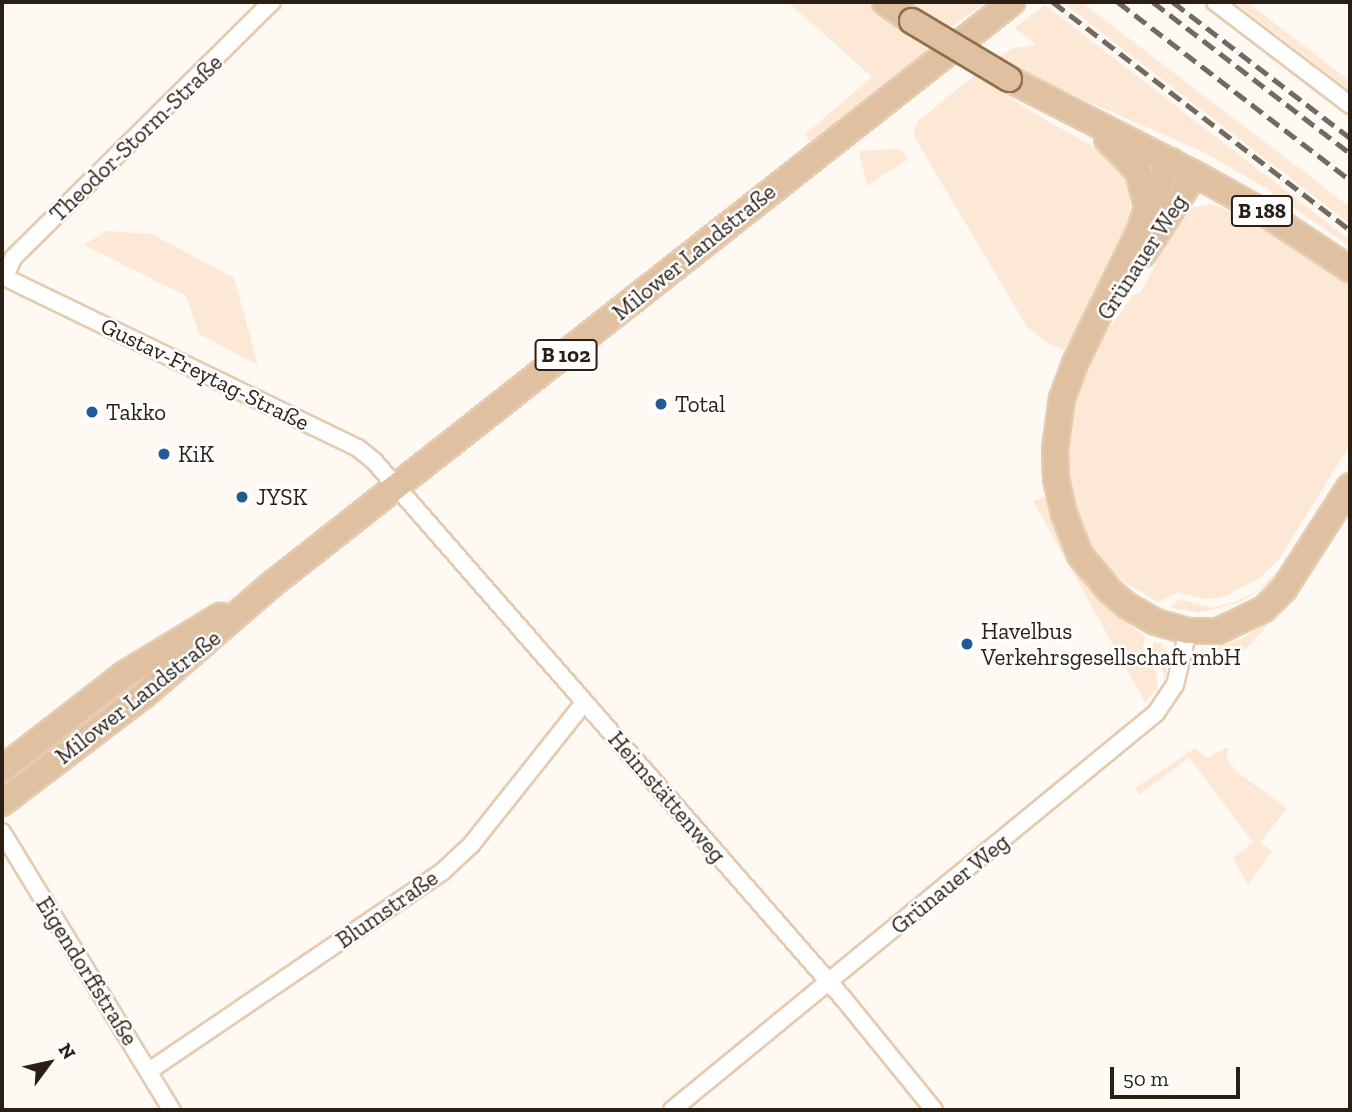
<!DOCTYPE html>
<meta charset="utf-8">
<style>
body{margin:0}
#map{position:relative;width:1352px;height:1112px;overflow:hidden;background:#fff9f4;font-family:"Zilla Slab",serif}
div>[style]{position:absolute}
.green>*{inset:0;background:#fce8d5}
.roads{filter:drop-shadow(2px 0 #e6cbb0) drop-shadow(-2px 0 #e6cbb0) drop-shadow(0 2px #e6cbb0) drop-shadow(0 -2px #e6cbb0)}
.street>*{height:16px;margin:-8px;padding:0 8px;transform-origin:8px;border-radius:8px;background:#fff}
.primary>*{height:24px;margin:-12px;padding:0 12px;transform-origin:12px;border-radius:12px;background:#dfc1a1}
.rail>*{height:5px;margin-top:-2.5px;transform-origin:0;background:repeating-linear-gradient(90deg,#726961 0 14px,transparent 0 21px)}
.bridges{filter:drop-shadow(2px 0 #926e48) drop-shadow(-2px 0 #926e48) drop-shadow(0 2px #926e48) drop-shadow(0 -2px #926e48)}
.primary-bridge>*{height:24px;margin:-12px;padding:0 12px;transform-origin:12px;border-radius:12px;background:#dfc1a1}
.dots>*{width:19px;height:19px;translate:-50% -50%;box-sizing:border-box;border:4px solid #fff;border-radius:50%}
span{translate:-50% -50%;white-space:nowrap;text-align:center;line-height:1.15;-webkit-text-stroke:5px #fff;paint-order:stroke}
.shield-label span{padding:2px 5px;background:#fff;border:2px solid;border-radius:5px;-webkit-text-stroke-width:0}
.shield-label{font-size:21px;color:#291f15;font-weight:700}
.street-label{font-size:23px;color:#291f15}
.poi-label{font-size:23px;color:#291f15}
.left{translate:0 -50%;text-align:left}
.frame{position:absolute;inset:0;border:4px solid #291f15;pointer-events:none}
.north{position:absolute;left:14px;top:1028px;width:70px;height:70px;-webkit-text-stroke:5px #fff;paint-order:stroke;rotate:57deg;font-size:19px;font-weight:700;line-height:28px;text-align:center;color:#291f15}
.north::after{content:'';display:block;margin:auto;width:24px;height:32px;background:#291f15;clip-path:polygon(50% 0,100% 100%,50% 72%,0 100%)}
.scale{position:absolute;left:1110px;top:1067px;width:130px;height:32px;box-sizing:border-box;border:4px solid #291f15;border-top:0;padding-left:9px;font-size:21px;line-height:24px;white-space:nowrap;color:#291f15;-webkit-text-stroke:5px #fff;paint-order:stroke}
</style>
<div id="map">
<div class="green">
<i style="clip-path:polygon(788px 2px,866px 2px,934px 48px,811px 143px,805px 134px,872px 77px)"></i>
<i style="clip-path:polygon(906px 2px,987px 2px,948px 29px)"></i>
<i style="clip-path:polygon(1062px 2px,1081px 2px,1350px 207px,1350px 224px)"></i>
<i style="clip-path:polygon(1235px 2px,1247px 2px,1350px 81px,1350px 91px)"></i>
<i style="clip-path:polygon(1045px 5px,1350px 240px,1350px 247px,1264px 187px,1203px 152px,1019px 71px,997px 58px,1011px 49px,1036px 44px,1014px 28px)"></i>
<i style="clip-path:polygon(976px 74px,1035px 114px,1105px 153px,1125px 175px,1130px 190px,1130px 222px,1078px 329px,1069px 346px,1063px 349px,1047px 343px,1027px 327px,915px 138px,914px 130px,919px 120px)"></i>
<i style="clip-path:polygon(899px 149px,909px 158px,867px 186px,859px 151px)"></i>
<i style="clip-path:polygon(1212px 204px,1250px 219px,1350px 284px,1350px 445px,1279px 559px,1260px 578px,1222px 598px,1203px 599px,1178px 592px,1158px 602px,1124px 582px,1105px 565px,1088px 542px,1070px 497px,1065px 449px,1075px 392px,1098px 343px,1133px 295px,1140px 293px,1156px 264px,1153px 253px,1179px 215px,1190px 208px)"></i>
<i style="clip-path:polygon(106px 231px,152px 234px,234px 278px,258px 365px,199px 334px,186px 296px,84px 245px)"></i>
<i style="clip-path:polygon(1049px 496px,1092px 587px,1110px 610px,1145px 636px,1143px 647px,1157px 675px,1157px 688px,1145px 702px,1033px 501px)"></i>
<i style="clip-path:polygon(1286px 563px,1288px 565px,1275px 579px,1241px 602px,1199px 613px,1170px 607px,1180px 599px,1212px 608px,1240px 600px,1258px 590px)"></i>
<i style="clip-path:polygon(1307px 576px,1255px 640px,1223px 670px,1218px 647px,1243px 638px,1262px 626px)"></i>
<i style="clip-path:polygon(1153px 642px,1162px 644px,1170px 655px,1164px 684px,1164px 673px,1153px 653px)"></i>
<i style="clip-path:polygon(1228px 747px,1227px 759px,1236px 771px,1287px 808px,1260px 843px,1272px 851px,1248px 885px,1233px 858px,1253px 842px,1189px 758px,1140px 794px,1135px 788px,1195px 748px,1207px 758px)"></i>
</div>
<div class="roads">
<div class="street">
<i style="left:1215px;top:2px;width:170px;rotate:37.3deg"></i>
<i style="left:2px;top:276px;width:395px;rotate:25.8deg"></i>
<i style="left:358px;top:448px;width:21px;rotate:39deg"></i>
<i style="left:374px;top:461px;width:713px;rotate:48.87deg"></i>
<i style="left:843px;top:998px;width:144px;rotate:50.9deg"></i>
<i style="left:4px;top:278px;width:23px;rotate:-65deg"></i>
<i style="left:14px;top:257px;width:363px;rotate:-44.7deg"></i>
<i style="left:2px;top:832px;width:326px;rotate:58.6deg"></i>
<i style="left:149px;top:1071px;width:354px;rotate:-34.2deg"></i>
<i style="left:442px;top:872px;width:40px;rotate:-43deg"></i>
<i style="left:471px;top:845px;width:181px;rotate:-51.5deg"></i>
<i style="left:672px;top:1110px;width:626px;rotate:-39.36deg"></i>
<i style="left:1156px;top:713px;width:34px;rotate:-56deg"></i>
<i style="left:1175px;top:685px;width:56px;rotate:-76.5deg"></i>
</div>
<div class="primary">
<i style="left:885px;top:2px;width:33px;rotate:35deg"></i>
<i style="left:1009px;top:79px;width:209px;rotate:27.1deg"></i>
<i style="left:1195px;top:174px;width:80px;rotate:29.1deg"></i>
<i style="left:1265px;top:213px;width:102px;rotate:33.4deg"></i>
<i style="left:1107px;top:139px;width:45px;rotate:45.9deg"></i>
<i style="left:1138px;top:171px;width:37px;rotate:76deg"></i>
<i style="left:1171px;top:161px;width:52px;rotate:117.6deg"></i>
<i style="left:1147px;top:207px;width:24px;rotate:107deg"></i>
<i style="left:1140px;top:230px;width:148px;rotate:116deg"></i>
<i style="left:1075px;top:363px;width:37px;rotate:110deg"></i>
<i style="left:1062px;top:398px;width:51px;rotate:97.8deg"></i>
<i style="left:1055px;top:449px;width:30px;rotate:88deg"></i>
<i style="left:1056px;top:479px;width:36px;rotate:77deg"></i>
<i style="left:1064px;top:514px;width:44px;rotate:68.7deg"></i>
<i style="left:1080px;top:555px;width:47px;rotate:50.2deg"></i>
<i style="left:1110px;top:591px;width:21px;rotate:41deg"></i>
<i style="left:1126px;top:605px;width:34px;rotate:30deg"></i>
<i style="left:1156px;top:622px;width:33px;rotate:16deg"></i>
<i style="left:1188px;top:631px;width:30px"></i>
<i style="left:1218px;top:631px;width:51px;rotate:-25.6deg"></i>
<i style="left:1264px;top:609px;width:28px;rotate:-45deg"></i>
<i style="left:1284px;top:589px;width:122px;rotate:-57.3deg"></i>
<i style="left:1143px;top:254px;width:95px;rotate:-57deg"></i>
<i style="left:2px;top:769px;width:153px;rotate:-37.8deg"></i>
<i style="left:123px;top:675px;width:114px;rotate:-31.3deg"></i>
<i style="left:2px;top:803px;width:178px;rotate:-37.3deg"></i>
<i style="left:144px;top:695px;width:168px;rotate:-40.9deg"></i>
<i style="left:271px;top:585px;width:943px;rotate:-38.19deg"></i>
</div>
</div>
<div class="rail">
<i style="left:1053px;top:2px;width:374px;rotate:37.5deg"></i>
<i style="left:1118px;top:2px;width:292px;rotate:37.5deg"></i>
<i style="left:1153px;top:2px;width:248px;rotate:37.5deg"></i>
<i style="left:1173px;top:2px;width:223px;rotate:37.5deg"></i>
</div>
<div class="bridges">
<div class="primary-bridge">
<i style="left:912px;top:21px;width:113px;rotate:30.9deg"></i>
</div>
</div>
<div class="dots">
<i style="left:661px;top:404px;background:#1e5c92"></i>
<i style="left:92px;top:412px;background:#1e5c92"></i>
<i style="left:164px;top:454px;background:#1e5c92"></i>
<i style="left:242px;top:497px;background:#1e5c92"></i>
<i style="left:967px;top:644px;background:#1e5c92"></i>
</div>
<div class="shield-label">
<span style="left:1262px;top:211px">B 188</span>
<span style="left:566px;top:355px">B 102</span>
</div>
<div class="street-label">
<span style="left:136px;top:138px;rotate:-44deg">Theodor-Storm-Straße</span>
<span style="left:694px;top:252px;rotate:-39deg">Milower Landstraße</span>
<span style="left:1142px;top:257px;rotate:-57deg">Grünauer Weg</span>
<span style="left:205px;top:374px;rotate:26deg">Gustav-Freytag-Straße</span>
<span style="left:138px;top:697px;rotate:-38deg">Milower Landstraße</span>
<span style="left:667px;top:797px;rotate:49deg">Heimstättenweg</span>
<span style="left:950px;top:884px;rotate:-39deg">Grünauer Weg</span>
<span style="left:387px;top:909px;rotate:-35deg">Blumstraße</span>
<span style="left:87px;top:971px;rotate:58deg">Eigendorffstraße</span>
</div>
<div class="poi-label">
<span class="left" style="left:675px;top:404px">Total</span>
<span class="left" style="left:106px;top:412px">Takko</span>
<span class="left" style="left:178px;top:454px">KiK</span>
<span class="left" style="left:256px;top:497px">JYSK</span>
<span class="left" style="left:981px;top:644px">Havelbus<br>Verkehrsgesellschaft mbH</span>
</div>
<div class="frame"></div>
<div class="north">N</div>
<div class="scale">50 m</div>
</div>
